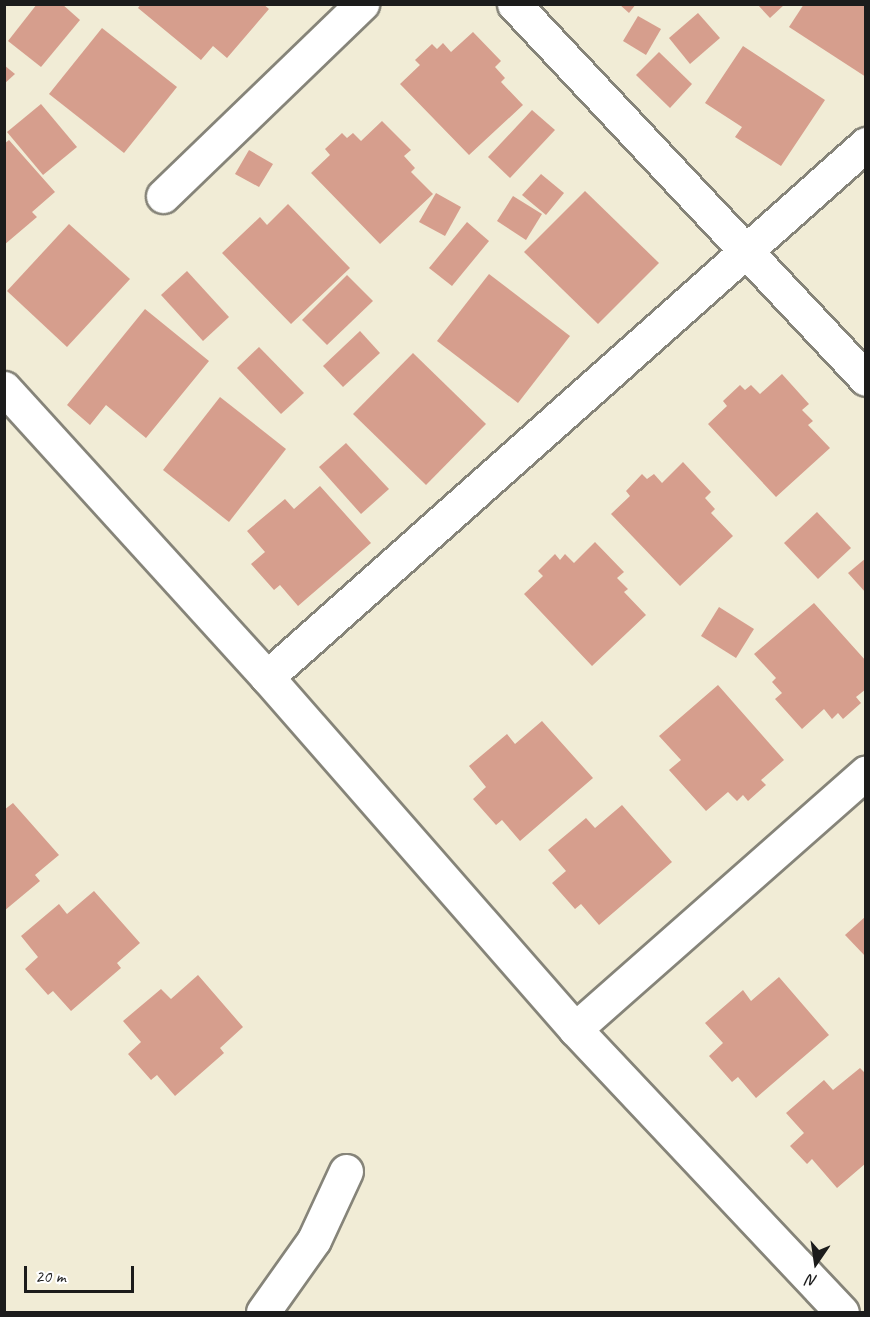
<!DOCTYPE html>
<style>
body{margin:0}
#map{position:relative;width:870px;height:1317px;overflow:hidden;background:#f1ecd6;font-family:Caveat,sans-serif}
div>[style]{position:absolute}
.building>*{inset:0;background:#d69e8d}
.roads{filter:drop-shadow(2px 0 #868479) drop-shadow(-2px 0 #868479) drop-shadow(0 2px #868479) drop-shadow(0 -2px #868479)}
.minor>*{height:33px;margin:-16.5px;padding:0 16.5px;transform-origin:16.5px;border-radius:16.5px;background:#fff}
span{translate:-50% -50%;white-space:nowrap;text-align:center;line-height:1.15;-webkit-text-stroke:6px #fff;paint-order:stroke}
.frame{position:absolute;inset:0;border:6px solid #1c1c1c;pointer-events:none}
.north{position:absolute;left:786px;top:1233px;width:60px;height:60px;-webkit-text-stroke:4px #fff;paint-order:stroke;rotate:193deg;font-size:16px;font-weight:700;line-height:24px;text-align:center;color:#1c1c1c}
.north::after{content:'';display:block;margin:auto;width:21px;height:27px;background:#1c1c1c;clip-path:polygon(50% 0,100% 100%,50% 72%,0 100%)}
.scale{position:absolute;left:24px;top:1266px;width:110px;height:27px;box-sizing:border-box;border:3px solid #1c1c1c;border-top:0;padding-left:8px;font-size:18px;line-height:21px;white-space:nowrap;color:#1c1c1c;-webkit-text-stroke:4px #fff;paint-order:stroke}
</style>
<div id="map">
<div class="building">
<i style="clip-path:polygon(37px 4px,62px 4px,80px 20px,41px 67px,8px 41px)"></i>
<i style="clip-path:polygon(141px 4px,263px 4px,269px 9px,227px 58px,213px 46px,201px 60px,138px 8px)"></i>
<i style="clip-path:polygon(619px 4px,636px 4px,629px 13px)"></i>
<i style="clip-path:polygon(757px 4px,785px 4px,770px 18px)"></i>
<i style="clip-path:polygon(804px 4px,866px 4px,866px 77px,789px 27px)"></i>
<i style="clip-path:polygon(698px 13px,720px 38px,690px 64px,669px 38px)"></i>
<i style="clip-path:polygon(638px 16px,661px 29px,646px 55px,623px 41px)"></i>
<i style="clip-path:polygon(102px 28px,177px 87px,124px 153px,49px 94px)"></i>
<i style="clip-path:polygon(473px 32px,501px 61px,495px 67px,505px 78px,501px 82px,523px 105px,469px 155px,400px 84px,420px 65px,415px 60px,432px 44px,437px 49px,443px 43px,451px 52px)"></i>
<i style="clip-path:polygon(743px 46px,825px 100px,781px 166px,735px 137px,742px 127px,705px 103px)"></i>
<i style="clip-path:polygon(659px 52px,692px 84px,670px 108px,636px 75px)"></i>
<i style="clip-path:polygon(4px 65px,15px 74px,4px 84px)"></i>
<i style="clip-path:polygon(41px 104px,77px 147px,43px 175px,7px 132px)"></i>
<i style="clip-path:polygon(532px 110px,555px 130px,510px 178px,488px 157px)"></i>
<i style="clip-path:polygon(382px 121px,411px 150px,404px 156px,415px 168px,411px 172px,433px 194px,380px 244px,311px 173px,330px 155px,325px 149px,342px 133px,347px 138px,353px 133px,361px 141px)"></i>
<i style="clip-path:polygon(9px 140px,55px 192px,32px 212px,37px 217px,4px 245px,4px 144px)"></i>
<i style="clip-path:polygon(249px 150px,273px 164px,259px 187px,235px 174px)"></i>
<i style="clip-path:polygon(541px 174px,564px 193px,546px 215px,522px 195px)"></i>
<i style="clip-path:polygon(585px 191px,659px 263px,598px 324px,524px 252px)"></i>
<i style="clip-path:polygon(436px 193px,461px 207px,445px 236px,419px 222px)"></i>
<i style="clip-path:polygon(513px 196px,542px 214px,526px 240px,497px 221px)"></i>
<i style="clip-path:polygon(288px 204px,350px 268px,291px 324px,222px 253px,260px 217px,267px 225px)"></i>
<i style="clip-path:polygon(467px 222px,489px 241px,452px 286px,429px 268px)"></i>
<i style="clip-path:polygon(69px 224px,130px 279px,67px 347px,7px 291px)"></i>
<i style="clip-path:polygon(187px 271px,229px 317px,203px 341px,161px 295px)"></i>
<i style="clip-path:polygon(489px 274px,570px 336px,518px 403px,437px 341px)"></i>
<i style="clip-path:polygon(347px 275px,373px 301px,327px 345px,302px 320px)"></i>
<i style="clip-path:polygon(145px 309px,209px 361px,146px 438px,106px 405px,90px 425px,67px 405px)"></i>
<i style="clip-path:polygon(360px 331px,380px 353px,343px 387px,323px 366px)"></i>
<i style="clip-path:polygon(259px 347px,304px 393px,281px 414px,237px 368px)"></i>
<i style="clip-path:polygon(413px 353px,486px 424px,426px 485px,353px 414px)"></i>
<i style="clip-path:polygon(782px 374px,809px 404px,802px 410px,813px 421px,808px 425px,830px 448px,776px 497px,708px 424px,727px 406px,723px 401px,740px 385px,745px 390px,751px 385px,760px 394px)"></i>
<i style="clip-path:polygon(220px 397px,286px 449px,229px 522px,163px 470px)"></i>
<i style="clip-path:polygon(346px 443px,389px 489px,361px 514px,319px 467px)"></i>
<i style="clip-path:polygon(683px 462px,711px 492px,705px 498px,715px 509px,711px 513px,733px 536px,680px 586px,611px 514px,630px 496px,626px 491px,642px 474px,647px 479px,654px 474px,662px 483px)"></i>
<i style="clip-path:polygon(320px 486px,371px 543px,298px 606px,280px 585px,274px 590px,251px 564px,265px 552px,247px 531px,285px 499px,294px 509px)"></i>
<i style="clip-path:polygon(817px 512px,851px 548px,818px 579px,784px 543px)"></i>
<i style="clip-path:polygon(595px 542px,624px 572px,617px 578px,628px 589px,624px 592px,646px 615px,592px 666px,524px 594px,543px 576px,538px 571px,555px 554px,560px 560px,565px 554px,574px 563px)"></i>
<i style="clip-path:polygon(866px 558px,866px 593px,848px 573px)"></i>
<i style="clip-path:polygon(814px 603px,866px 661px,866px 689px,856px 697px,861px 703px,843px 719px,838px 713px,832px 719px,824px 709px,802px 729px,775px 699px,782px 693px,772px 682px,776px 678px,754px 654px)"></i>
<i style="clip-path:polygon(719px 607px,754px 629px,736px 658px,701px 636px)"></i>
<i style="clip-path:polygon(718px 685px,784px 760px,761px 780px,766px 785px,748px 801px,743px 795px,737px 801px,728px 792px,706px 811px,669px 770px,681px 760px,659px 736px)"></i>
<i style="clip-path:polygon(542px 721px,593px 778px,520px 841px,502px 820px,496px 825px,473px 799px,486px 787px,469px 766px,507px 734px,515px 744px)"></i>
<i style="clip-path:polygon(13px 803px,59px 855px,35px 875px,40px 881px,4px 911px,4px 810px)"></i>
<i style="clip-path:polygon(622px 805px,672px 862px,599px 925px,581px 904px,575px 909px,552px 883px,566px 871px,548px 850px,586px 818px,595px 828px)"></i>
<i style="clip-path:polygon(94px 891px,140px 943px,117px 963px,121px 968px,71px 1011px,53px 991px,48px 995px,25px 969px,38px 957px,21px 936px,59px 904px,67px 914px)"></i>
<i style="clip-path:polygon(866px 916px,866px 957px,845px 935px)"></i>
<i style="clip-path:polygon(198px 975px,243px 1027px,220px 1048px,224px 1053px,175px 1096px,157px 1075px,151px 1080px,128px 1054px,141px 1042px,123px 1021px,161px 989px,171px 999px)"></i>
<i style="clip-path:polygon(779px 977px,829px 1035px,756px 1098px,738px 1077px,732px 1082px,709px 1056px,723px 1043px,705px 1023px,743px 990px,751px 1001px)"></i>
<i style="clip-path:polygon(860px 1068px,866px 1074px,866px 1163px,837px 1188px,812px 1159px,807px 1164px,790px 1146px,804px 1133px,786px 1113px,824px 1080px,833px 1090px)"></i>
</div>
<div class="roads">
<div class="minor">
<i style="left:514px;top:4px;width:514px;rotate:46.81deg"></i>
<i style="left:163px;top:196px;width:277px;rotate:-44deg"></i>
<i style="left:4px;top:388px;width:391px;rotate:47.7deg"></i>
<i style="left:267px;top:677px;width:468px;rotate:48.8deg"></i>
<i style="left:575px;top:1029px;width:389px;rotate:46.7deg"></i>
<i style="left:267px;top:677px;width:802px;rotate:-41.66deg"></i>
<i style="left:575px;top:1029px;width:388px;rotate:-41.4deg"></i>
<i style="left:263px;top:1312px;width:88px;rotate:-54.7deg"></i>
<i style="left:314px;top:1240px;width:76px;rotate:-65.1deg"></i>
</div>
</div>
<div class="frame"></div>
<div class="north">N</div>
<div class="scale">20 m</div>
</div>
